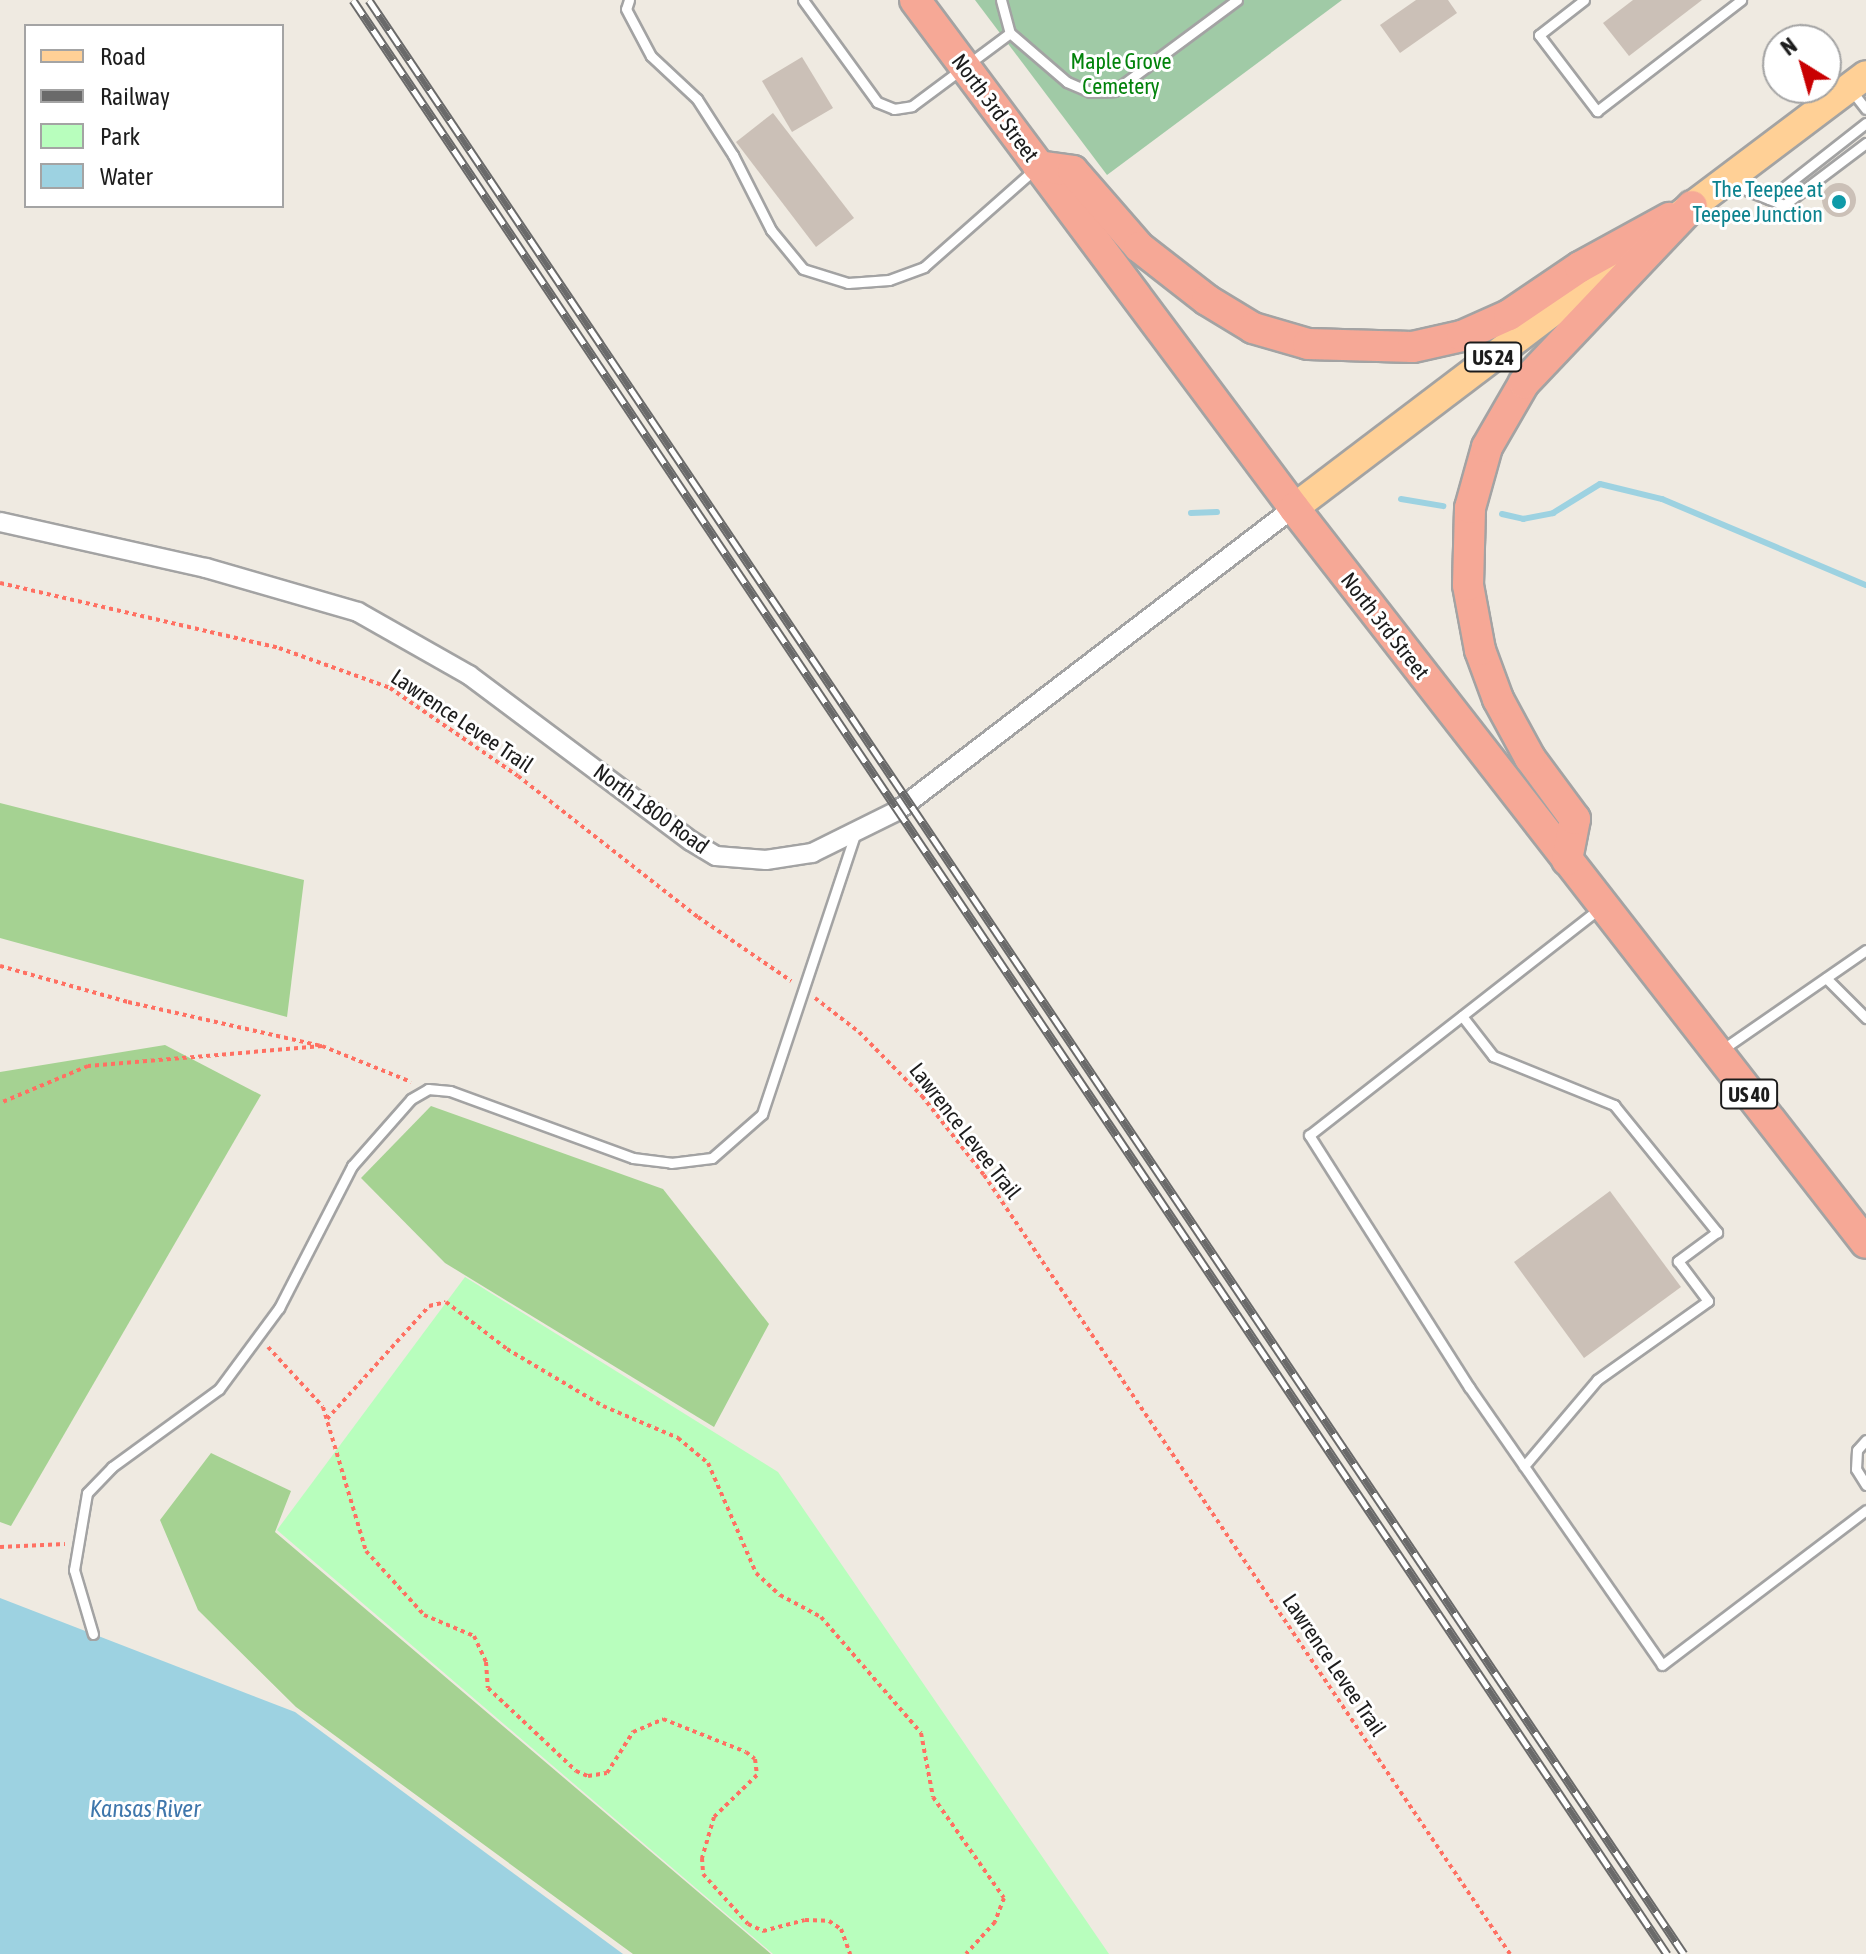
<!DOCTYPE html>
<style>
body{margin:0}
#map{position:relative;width:1866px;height:1954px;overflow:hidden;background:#efeae1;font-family:"Asap Condensed",sans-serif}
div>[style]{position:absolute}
.forest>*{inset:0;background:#a5d292}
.cemetery>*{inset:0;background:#a0caa6}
.park>*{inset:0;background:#b8febd}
.water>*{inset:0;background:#9dd2e1}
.stream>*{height:6px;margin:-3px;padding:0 3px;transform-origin:3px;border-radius:3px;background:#9dd2e1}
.building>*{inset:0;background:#cbc0b7}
.round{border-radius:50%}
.path>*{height:4px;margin-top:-2px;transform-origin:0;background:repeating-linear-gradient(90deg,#ff7062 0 4px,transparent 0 8px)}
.roads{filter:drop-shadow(2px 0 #a3a3a3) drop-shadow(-2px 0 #a3a3a3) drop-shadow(0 2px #a3a3a3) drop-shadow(0 -2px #a3a3a3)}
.service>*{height:9px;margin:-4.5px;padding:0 4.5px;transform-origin:4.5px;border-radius:4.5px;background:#fff}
.minor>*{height:18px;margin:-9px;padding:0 9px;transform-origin:9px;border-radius:9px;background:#fff}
.primary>*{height:28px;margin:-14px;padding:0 14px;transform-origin:14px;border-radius:14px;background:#ffd096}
.trunk>*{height:30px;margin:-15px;padding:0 15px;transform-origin:15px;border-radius:15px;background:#f6a896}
.rail>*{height:9px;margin-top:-4.5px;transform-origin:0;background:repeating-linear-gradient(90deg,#fff 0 18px,#6a6a6a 0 36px);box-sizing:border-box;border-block:2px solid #6a6a6a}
.dots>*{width:22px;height:22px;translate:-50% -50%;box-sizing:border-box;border:4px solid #fff;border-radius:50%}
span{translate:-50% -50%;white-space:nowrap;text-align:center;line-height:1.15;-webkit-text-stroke:6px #fff;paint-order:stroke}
.shield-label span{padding:2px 6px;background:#fff;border:2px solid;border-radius:6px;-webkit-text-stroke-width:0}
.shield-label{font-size:20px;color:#1c1c1c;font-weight:700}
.park-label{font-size:22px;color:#02830b}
.street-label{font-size:22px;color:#1c1c1c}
.culture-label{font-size:22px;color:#0d838f}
.right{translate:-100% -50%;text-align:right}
.water-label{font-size:24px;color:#3f77ac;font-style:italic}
.legend{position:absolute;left:24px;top:24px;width:260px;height:184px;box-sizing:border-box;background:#fff;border:2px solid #a4a4a4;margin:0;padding:10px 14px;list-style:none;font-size:24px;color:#1c1c1c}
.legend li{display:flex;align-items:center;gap:16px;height:40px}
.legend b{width:40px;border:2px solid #a4a4a4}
.north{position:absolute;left:1762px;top:24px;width:80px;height:80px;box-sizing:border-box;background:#fff;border:2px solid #a4a4a4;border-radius:50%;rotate:323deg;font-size:22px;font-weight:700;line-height:32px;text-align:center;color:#1c1c1c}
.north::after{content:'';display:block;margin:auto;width:28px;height:36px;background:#c90002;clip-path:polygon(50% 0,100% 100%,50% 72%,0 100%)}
</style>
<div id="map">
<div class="forest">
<i style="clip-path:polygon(0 803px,304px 880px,287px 1017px,0 938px)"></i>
<i style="clip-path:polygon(165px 1045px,261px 1095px,11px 1526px,0 1522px,0 1072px)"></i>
<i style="clip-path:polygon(431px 1106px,663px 1189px,769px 1324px,714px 1427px,445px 1263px,361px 1178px)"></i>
<i style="clip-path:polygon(211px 1453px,291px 1491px,275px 1532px,771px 1954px,633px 1954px,296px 1707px,198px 1610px,160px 1520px)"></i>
</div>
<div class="cemetery">
<i style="clip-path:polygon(975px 0,1342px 0,1107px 175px)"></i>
</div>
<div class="park">
<i style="clip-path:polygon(465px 1277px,778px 1472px,1109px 1954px,773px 1954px,277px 1530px)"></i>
</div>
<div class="water">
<i style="clip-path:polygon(0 1598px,295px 1712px,623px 1954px,0 1954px)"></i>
</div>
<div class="stream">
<i style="left:1401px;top:499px;width:43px;rotate:9.5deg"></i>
<i style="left:1191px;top:513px;width:26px;rotate:-2deg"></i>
<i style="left:1502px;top:514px;width:22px;rotate:13deg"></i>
<i style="left:1523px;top:519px;width:31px;rotate:-11deg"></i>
<i style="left:1553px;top:513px;width:55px;rotate:-31.7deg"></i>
<i style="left:1600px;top:484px;width:64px;rotate:13.6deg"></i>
<i style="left:1662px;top:499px;width:221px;rotate:22.9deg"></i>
</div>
<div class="building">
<i style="clip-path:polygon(1416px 0,1448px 0,1457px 13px,1400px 53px,1380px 25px)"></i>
<i style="clip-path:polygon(1633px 0,1702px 0,1629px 56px,1603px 23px)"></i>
<i style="clip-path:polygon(802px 57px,833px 108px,792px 132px,762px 81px)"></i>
<i style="clip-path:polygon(773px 113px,854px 218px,816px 247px,736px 142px)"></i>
<i class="round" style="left:1822px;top:183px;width:34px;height:34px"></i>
<i style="clip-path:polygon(1610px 1191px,1681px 1287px,1584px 1358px,1514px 1262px)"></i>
</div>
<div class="path">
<i style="left:0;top:583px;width:286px;rotate:13.1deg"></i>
<i style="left:279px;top:648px;width:118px;rotate:19.8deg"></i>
<i style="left:390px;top:688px;width:155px;rotate:34.5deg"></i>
<i style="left:518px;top:776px;width:229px;rotate:38.1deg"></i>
<i style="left:698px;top:917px;width:113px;rotate:34.5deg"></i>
<i style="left:0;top:966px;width:133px;rotate:15.7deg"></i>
<i style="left:128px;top:1002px;width:199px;rotate:12.8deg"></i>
<i style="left:322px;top:1046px;width:235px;rotate:175.1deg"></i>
<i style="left:88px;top:1066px;width:95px;rotate:157.2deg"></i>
<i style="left:815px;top:998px;width:56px;rotate:37.7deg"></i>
<i style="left:859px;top:1032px;width:90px;rotate:45.5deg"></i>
<i style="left:922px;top:1096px;width:100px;rotate:51.9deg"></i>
<i style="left:984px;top:1175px;width:940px;rotate:55.97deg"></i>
<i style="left:322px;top:1046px;width:96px;rotate:22deg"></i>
<i style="left:268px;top:1347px;width:81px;rotate:47.5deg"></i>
<i style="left:323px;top:1407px;width:150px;rotate:73.4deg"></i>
<i style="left:366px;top:1551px;width:86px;rotate:47.8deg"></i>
<i style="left:424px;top:1615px;width:54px;rotate:22.8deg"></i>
<i style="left:474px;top:1636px;width:29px;rotate:65deg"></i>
<i style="left:486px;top:1662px;width:26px;rotate:86deg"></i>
<i style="left:488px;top:1688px;width:121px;rotate:43.3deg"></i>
<i style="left:576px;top:1771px;width:13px;rotate:23deg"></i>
<i style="left:588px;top:1776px;width:19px;rotate:-9deg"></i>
<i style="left:607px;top:1773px;width:49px;rotate:-57.6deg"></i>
<i style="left:633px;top:1732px;width:33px;rotate:-23deg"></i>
<i style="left:663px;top:1719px;width:89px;rotate:21.7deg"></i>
<i style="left:746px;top:1752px;width:11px;rotate:38deg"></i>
<i style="left:755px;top:1759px;width:16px;rotate:83deg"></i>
<i style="left:757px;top:1775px;width:60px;rotate:135.7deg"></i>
<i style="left:714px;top:1817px;width:43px;rotate:106.3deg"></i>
<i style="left:702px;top:1858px;width:16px;rotate:86deg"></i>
<i style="left:703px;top:1874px;width:67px;rotate:48deg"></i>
<i style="left:748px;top:1924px;width:17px;rotate:25deg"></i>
<i style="left:763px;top:1931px;width:43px;rotate:-14.7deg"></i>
<i style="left:805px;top:1920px;width:24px;rotate:2deg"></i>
<i style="left:829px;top:1921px;width:14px;rotate:34deg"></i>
<i style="left:841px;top:1929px;width:27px;rotate:70deg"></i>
<i style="left:327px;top:1419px;width:152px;rotate:-47.9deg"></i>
<i style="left:429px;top:1306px;width:17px;rotate:-13deg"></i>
<i style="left:446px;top:1302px;width:77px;rotate:37.6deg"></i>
<i style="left:507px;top:1349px;width:112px;rotate:30.7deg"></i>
<i style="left:603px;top:1406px;width:82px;rotate:23.1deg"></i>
<i style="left:678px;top:1438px;width:39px;rotate:40deg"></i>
<i style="left:708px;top:1463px;width:120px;rotate:66.4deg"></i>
<i style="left:756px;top:1573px;width:33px;rotate:43deg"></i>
<i style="left:780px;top:1595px;width:47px;rotate:28.2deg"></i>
<i style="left:821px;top:1617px;width:153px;rotate:49.2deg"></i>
<i style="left:921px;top:1733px;width:65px;rotate:79.4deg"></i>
<i style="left:933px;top:1797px;width:123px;rotate:54.9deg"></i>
<i style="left:1004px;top:1898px;width:26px;rotate:111deg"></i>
<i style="left:995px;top:1922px;width:43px;rotate:132.2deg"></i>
<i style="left:0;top:1547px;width:65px;rotate:-2.6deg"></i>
</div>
<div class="roads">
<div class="service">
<i style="left:629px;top:0;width:9px;rotate:108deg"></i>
<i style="left:626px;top:9px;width:53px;rotate:62deg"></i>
<i style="left:651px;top:56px;width:63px;rotate:43.1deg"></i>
<i style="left:697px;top:99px;width:67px;rotate:57.3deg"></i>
<i style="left:733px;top:155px;width:84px;rotate:63.1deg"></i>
<i style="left:771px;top:230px;width:50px;rotate:50.6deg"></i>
<i style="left:803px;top:269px;width:47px;rotate:17.3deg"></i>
<i style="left:848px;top:283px;width:41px;rotate:-4.2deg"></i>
<i style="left:889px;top:280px;width:37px;rotate:-20deg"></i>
<i style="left:924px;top:267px;width:149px;rotate:-41.5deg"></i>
<i style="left:803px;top:0;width:126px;rotate:54deg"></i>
<i style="left:877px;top:102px;width:18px;rotate:22deg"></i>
<i style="left:894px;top:109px;width:18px;rotate:-9deg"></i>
<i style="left:912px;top:106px;width:122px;rotate:-36.7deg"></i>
<i style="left:1001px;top:0;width:34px;rotate:75deg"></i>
<i style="left:1010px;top:33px;width:75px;rotate:40.7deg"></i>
<i style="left:1067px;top:82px;width:25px;rotate:23deg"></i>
<i style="left:1090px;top:92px;width:24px;rotate:-2deg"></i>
<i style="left:1114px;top:91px;width:153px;rotate:-36.5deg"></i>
<i style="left:1584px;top:0;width:57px;rotate:142.1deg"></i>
<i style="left:1539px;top:35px;width:96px;rotate:52.7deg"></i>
<i style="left:1597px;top:111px;width:182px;rotate:-37.6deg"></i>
<i style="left:1851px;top:90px;width:24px;rotate:52deg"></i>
<i style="left:1731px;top:184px;width:57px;rotate:21.6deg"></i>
<i style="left:1784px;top:205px;width:103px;rotate:-37.1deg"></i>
<i style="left:1769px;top:199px;width:123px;rotate:-38.1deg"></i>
<i style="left:1600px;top:908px;width:369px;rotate:142deg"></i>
<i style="left:1309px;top:1135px;width:299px;rotate:57.6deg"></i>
<i style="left:1469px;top:1387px;width:338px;rotate:55.2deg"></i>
<i style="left:1662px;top:1665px;width:256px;rotate:-37.2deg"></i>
<i style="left:1826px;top:978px;width:57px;rotate:45deg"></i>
<i style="left:1462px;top:1016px;width:51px;rotate:52.2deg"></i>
<i style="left:1493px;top:1056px;width:131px;rotate:22deg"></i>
<i style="left:1614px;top:1105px;width:164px;rotate:51deg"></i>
<i style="left:1717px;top:1232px;width:49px;rotate:143.4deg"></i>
<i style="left:1678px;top:1261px;width:50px;rotate:53.1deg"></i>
<i style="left:1708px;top:1301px;width:136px;rotate:144.6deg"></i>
<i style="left:1597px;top:1380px;width:113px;rotate:130.3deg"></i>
<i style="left:1723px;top:1049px;width:174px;rotate:-34.7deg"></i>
<i style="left:1866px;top:1440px;width:13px;rotate:132deg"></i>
<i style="left:1857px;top:1450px;width:19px;rotate:93deg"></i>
<i style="left:1856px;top:1469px;width:19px;rotate:58deg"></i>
<i style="left:93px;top:1634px;width:67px;rotate:-106.5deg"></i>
<i style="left:74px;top:1570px;width:78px;rotate:-80.4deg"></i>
<i style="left:87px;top:1493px;width:36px;rotate:-46deg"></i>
<i style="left:112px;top:1467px;width:132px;rotate:-36.1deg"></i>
<i style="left:219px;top:1389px;width:101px;rotate:-53.5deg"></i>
<i style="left:279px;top:1308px;width:160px;rotate:-62.8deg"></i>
<i style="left:352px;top:1166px;width:89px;rotate:-48.6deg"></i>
<i style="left:411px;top:1099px;width:20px;rotate:-30deg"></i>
<i style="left:428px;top:1089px;width:22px;rotate:5deg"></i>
<i style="left:450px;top:1091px;width:195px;rotate:20.1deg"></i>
<i style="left:633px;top:1158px;width:38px;rotate:7deg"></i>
<i style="left:671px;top:1163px;width:41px;rotate:-7deg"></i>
<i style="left:712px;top:1158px;width:67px;rotate:-41.3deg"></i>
<i style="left:762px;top:1114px;width:294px;rotate:-71.6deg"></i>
</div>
<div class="minor">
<i style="left:0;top:522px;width:211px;rotate:12.6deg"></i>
<i style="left:206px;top:568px;width:158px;rotate:16.1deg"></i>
<i style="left:358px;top:612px;width:128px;rotate:29.6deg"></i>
<i style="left:469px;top:675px;width:277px;rotate:36.8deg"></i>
<i style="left:691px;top:841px;width:29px;rotate:31deg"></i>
<i style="left:716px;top:856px;width:50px;rotate:4.6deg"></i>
<i style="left:766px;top:860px;width:47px;rotate:-8.7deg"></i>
<i style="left:812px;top:853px;width:95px;rotate:-26.3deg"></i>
<i style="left:897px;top:811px;width:499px;rotate:-37.4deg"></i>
</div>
<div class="primary">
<i style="left:1675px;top:219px;width:239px;rotate:-37deg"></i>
<i style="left:1294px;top:508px;width:437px;rotate:-37.2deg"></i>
</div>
<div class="trunk">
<i style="left:915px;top:0;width:634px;rotate:53.27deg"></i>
<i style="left:1294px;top:508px;width:931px;rotate:52.11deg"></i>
<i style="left:1038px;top:166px;width:35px;rotate:8deg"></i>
<i style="left:1073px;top:171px;width:101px;rotate:49deg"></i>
<i style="left:1139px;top:247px;width:86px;rotate:37.9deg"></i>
<i style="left:1207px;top:300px;width:54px;rotate:31.3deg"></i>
<i style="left:1253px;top:328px;width:57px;rotate:16.2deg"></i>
<i style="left:1308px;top:344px;width:105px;rotate:1.6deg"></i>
<i style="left:1413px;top:347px;width:50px;rotate:-12.7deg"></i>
<i style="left:1462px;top:336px;width:51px;rotate:-24.1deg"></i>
<i style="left:1509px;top:315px;width:86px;rotate:-34.1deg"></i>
<i style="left:1580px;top:267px;width:102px;rotate:-28.8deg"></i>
<i style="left:1567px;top:860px;width:42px;rotate:-79deg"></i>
<i style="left:1575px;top:819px;width:76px;rotate:-126.4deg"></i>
<i style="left:1530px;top:758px;width:67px;rotate:-118.5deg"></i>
<i style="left:1498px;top:699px;width:52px;rotate:-110.2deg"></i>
<i style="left:1480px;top:650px;width:66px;rotate:-100.5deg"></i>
<i style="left:1468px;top:585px;width:77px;rotate:-88.5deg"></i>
<i style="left:1470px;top:508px;width:63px;rotate:-74.4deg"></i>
<i style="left:1487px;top:447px;width:74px;rotate:-60deg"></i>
<i style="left:1524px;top:383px;width:244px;rotate:-46.5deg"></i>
</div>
</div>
<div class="rail">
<i style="left:353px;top:0;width:2355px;rotate:56.08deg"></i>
<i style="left:369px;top:0;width:2355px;rotate:56.06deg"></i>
</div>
<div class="dots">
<i style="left:1839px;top:202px;background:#0f9aa8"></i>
</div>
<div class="shield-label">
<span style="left:1493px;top:357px">US 24</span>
<span style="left:1749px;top:1094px">US 40</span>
</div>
<div class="park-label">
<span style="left:1121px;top:74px">Maple Grove<br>Cemetery</span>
</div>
<div class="street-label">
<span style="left:995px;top:108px;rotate:53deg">North 3rd Street</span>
<span style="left:1385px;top:626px;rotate:52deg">North 3rd Street</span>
<span style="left:462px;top:721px;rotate:34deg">Lawrence Levee Trail</span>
<span style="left:651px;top:809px;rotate:36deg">North 1800 Road</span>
<span style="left:965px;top:1131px;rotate:52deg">Lawrence Levee Trail</span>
<span style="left:1334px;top:1665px;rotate:56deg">Lawrence Levee Trail</span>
</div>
<div class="culture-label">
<span class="right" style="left:1823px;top:202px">The Teepee at<br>Teepee Junction</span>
</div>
<div class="water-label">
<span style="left:145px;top:1809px">Kansas River</span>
</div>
<ul class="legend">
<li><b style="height:10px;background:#ffd096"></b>Road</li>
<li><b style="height:10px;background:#6a6a6a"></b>Railway</li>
<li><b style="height:22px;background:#b8febd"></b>Park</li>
<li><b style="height:22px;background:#9dd2e1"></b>Water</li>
</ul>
<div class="north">N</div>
</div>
